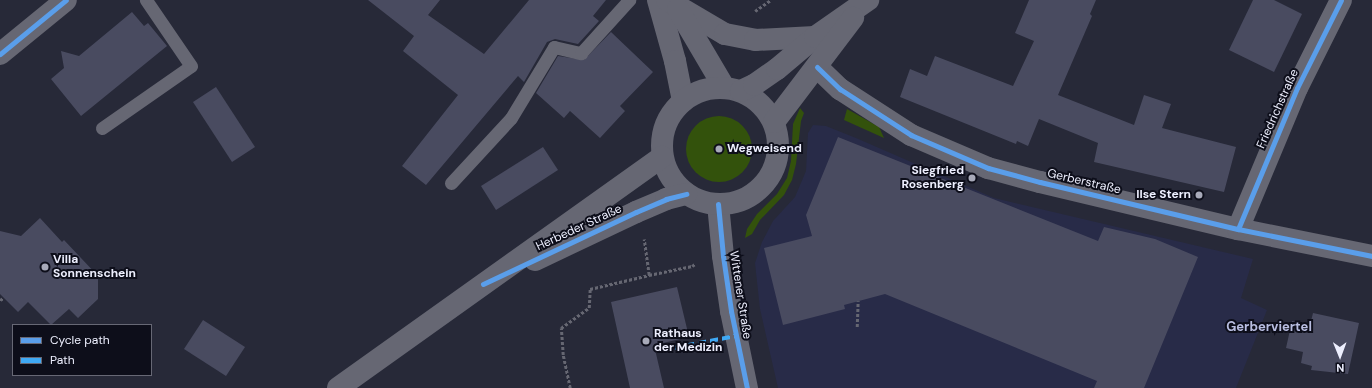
<!DOCTYPE html>
<meta charset="utf-8">
<style>
body{margin:0}
#map{position:relative;width:1372px;height:388px;overflow:hidden;background:#272938;font-family:"DM Sans",sans-serif}
div>[style]{position:absolute}
.built>*{inset:0;background:#282b48}
.green>*{inset:0;background:#33520c}
.round{border-radius:50%}
.building>*{inset:0;background:#494b60}
.path>*{height:2.5px;margin-top:-1.25px;transform-origin:0;background:repeating-linear-gradient(90deg,#666772 0 3px,transparent 0 5px)}
.service>*{height:13px;margin:-6.5px;padding:0 6.5px;transform-origin:6.5px;border-radius:6.5px;background:#666773}
.minor>*{height:22px;margin:-11px;padding:0 11px;transform-origin:11px;border-radius:11px;background:#666773}
.secondary>*{height:22px;margin:-11px;padding:0 11px;transform-origin:11px;border-radius:11px;background:#666773}
.secondary>.ring{margin:-11px;padding:0;box-sizing:content-box;background:none;border:22px solid #666773;border-radius:50%}
.quiet>*{height:4px;margin-top:-2px;transform-origin:0;background:repeating-linear-gradient(90deg,#3fa9f5 0 8px,transparent 0 12px)}
.cycleway>*{height:5px;margin:-2.5px;padding:0 2.5px;transform-origin:2.5px;border-radius:2.5px;background:#5a9eea}
.dots>*{width:11px;height:11px;translate:-50% -50%;box-sizing:border-box;border:2px solid #0d0e1a;border-radius:50%}
span{translate:-50% -50%;white-space:nowrap;text-align:center;line-height:1.15;-webkit-text-stroke:4px #0d0e1a;paint-order:stroke}
.street-label{font-size:12px;color:#edeffe}
.poi-label{font-size:12px;color:#edeffe;font-weight:700}
.left{translate:0 -50%;text-align:left}
.right{translate:-100% -50%;text-align:right}
.neighbourhood-label{font-size:13px;color:#b8bde0;font-weight:700}
.legend{position:absolute;left:12px;top:324px;width:140px;height:52px;box-sizing:border-box;background:#0d0e1a;border:1px solid #676875;margin:0;padding:5px 7px;list-style:none;font-size:12px;color:#edeffe}
.legend li{display:flex;align-items:center;gap:8px;height:20px}
.legend b{width:20px;border:1px solid #676875}
.north{position:absolute;left:1320px;top:336px;width:40px;height:40px;-webkit-text-stroke:3px #0d0e1a;paint-order:stroke;rotate:179deg;font-size:11px;font-weight:700;line-height:16px;text-align:center;color:#edeffe}
.north::after{content:'';display:block;margin:auto;width:14px;height:18px;background:#edeffe;clip-path:polygon(50% 0,100% 100%,50% 72%,0 100%)}
</style>
<div id="map">
<div class="built">
<i style="clip-path:polygon(813px 125px,826px 126px,856px 138px,994px 198px,1253px 259px,1241px 298px,1267px 310px,1236px 388px,778px 388px,760px 309px,755px 263px,762px 242px,773px 221px,795px 197px,806px 171px,808px 133px)"></i>
</div>
<div class="green">
<i style="clip-path:polygon(800px 108px,804px 113px,801px 121px,796px 164px,792px 180px,784px 195px,760px 220px,752px 234px,745px 238px,747px 229px,757px 214px,777px 194px,787px 178px,791px 161px,793px 124px)"></i>
<i style="clip-path:polygon(847px 109px,879px 127px,884px 138px,844px 120px)"></i>
<i class="round" style="left:686px;top:116px;width:66px;height:66px"></i>
</div>
<div class="building">
<i style="clip-path:polygon(368px 0,440px 0,428px 15px,484px 54px,529px 0,606px 0,593px 16px,599px 21px,578px 44px,555px 39px,547px 42px,524px 82px,518px 76px,426px 185px,402px 166px,458px 95px,403px 51px,414px 36px)"></i>
<i style="clip-path:polygon(1029px 0,1096px 0,1090px 14px,1092px 16px,1058px 95px,1134px 125px,1144px 95px,1171px 104px,1162px 128px,1236px 147px,1224px 192px,1094px 162px,1098px 143px,1039px 119px,1028px 146px,1017px 141px,1016px 144px,900px 97px,910px 69px,927px 76px,935px 56px,1013px 86px,1034px 41px,1015px 33px)"></i>
<i style="clip-path:polygon(1253px 0,1274px 0,1302px 14px,1274px 72px,1229px 50px)"></i>
<i style="clip-path:polygon(132px 12px,144px 26px,148px 23px,167px 46px,81px 116px,51px 79px,64px 68px,61px 51px,79px 56px)"></i>
<i style="clip-path:polygon(611px 32px,653px 72px,620px 106px,625px 111px,600px 138px,570px 111px,564px 118px,536px 93px,558px 56px,584px 60px)"></i>
<i style="clip-path:polygon(216px 87px,255px 147px,232px 162px,193px 102px)"></i>
<i style="clip-path:polygon(838px 137px,1098px 241px,1104px 227px,1155px 239px,1198px 257px,1144px 388px,1094px 388px,1097px 381px,885px 294px,844px 305px,845px 309px,783px 325px,764px 248px,812px 236px,806px 215px)"></i>
<i style="clip-path:polygon(543px 147px,558px 170px,496px 210px,481px 186px)"></i>
<i style="clip-path:polygon(40px 218px,62px 242px,64px 240px,98px 276px,98px 299px,78px 318px,69px 309px,51px 325px,28px 302px,18px 312px,0 294px,0 231px,21px 236px)"></i>
<i style="clip-path:polygon(677px 287px,689px 337px,654px 345px,664px 388px,630px 388px,611px 302px)"></i>
<i style="clip-path:polygon(1313px 313px,1359px 323px,1348px 374px,1311px 370px,1312px 366px,1301px 363px,1303px 352px,1286px 348px,1292px 321px,1310px 325px)"></i>
<i style="clip-path:polygon(203px 320px,245px 347px,226px 376px,184px 349px)"></i>
</div>
<div class="path">
<i style="left:755px;top:11px;width:19px;rotate:-35deg"></i>
<i style="left:649px;top:275px;width:44px;rotate:-11.8deg"></i>
<i style="left:692px;top:266px;width:4px;rotate:-34deg"></i>
<i style="left:0;top:300px;width:4px;rotate:-27deg"></i>
<i style="left:857px;top:327px;width:26px;rotate:-88deg"></i>
<i style="left:656px;top:351px;width:7px;rotate:-8deg"></i>
<i style="left:570px;top:388px;width:34px;rotate:-102deg"></i>
<i style="left:563px;top:355px;width:27px;rotate:-94deg"></i>
<i style="left:561px;top:328px;width:34px;rotate:-36deg"></i>
<i style="left:589px;top:308px;width:19px;rotate:-87deg"></i>
<i style="left:590px;top:289px;width:61px;rotate:-13.3deg"></i>
<i style="left:649px;top:275px;width:36px;rotate:-98deg"></i>
</div>
<div class="service">
<i style="left:102px;top:128px;width:108px;rotate:-34.9deg"></i>
<i style="left:191px;top:66px;width:80px;rotate:-124.3deg"></i>
<i style="left:451px;top:183px;width:88px;rotate:-47.3deg"></i>
<i style="left:511px;top:118px;width:83px;rotate:-58.8deg"></i>
<i style="left:554px;top:47px;width:28px;rotate:13deg"></i>
<i style="left:581px;top:53px;width:72px;rotate:-47.8deg"></i>
</div>
<div class="minor">
<i style="left:0;top:54px;width:85px;rotate:-39.3deg"></i>
<i style="left:817px;top:67px;width:32px;rotate:44deg"></i>
<i style="left:840px;top:89px;width:85px;rotate:32.9deg"></i>
<i style="left:911px;top:135px;width:84px;rotate:23.2deg"></i>
<i style="left:988px;top:168px;width:54px;rotate:15.1deg"></i>
<i style="left:1040px;top:182px;width:204px;rotate:13.4deg"></i>
<i style="left:1238px;top:229px;width:137px;rotate:11.4deg"></i>
<i style="left:718px;top:204px;width:52px;rotate:84.5deg"></i>
<i style="left:723px;top:256px;width:56px;rotate:81.7deg"></i>
<i style="left:731px;top:311px;width:79px;rotate:78.3deg"></i>
<i style="left:1238px;top:229px;width:153px;rotate:-67.3deg"></i>
<i style="left:1297px;top:88px;width:98px;rotate:-63.4deg"></i>
</div>
<div class="secondary">
<i style="left:658px;top:0;width:63px;rotate:74.4deg"></i>
<i style="left:675px;top:61px;width:41px;rotate:78.7deg"></i>
<i style="left:667px;top:0;width:67px;rotate:30.4deg"></i>
<i style="left:725px;top:34px;width:31px;rotate:11deg"></i>
<i style="left:755px;top:40px;width:60px;rotate:-2.9deg"></i>
<i style="left:678px;top:9px;width:91px;rotate:59.5deg"></i>
<i class="ring" style="left:662px;top:88px;width:94px;height:94px"></i>
<i style="left:741px;top:91px;width:14px;rotate:-25deg"></i>
<i style="left:754px;top:85px;width:28px;rotate:-35deg"></i>
<i style="left:777px;top:69px;width:50px;rotate:-40.1deg"></i>
<i style="left:815px;top:37px;width:65px;rotate:-34.9deg"></i>
<i style="left:774px;top:122px;width:131px;rotate:-52.8deg"></i>
<i style="left:535px;top:260px;width:112px;rotate:-25.4deg"></i>
<i style="left:636px;top:212px;width:33px;rotate:-23deg"></i>
<i style="left:666px;top:199px;width:21px;rotate:-14deg"></i>
<i style="left:338px;top:388px;width:398px;rotate:-35.5deg"></i>
</div>
<div class="quiet">
<i style="left:663px;top:350px;width:74px;rotate:-10.9deg"></i>
</div>
<div class="cycleway">
<i style="left:0;top:54px;width:85px;rotate:-39.3deg"></i>
<i style="left:817px;top:67px;width:32px;rotate:44deg"></i>
<i style="left:840px;top:89px;width:85px;rotate:32.9deg"></i>
<i style="left:911px;top:135px;width:84px;rotate:23.2deg"></i>
<i style="left:988px;top:168px;width:54px;rotate:15.1deg"></i>
<i style="left:1040px;top:182px;width:204px;rotate:13.4deg"></i>
<i style="left:1238px;top:229px;width:137px;rotate:11.4deg"></i>
<i style="left:718px;top:204px;width:52px;rotate:84.5deg"></i>
<i style="left:723px;top:256px;width:56px;rotate:81.7deg"></i>
<i style="left:731px;top:311px;width:79px;rotate:78.3deg"></i>
<i style="left:1238px;top:229px;width:153px;rotate:-67.3deg"></i>
<i style="left:1297px;top:88px;width:98px;rotate:-63.4deg"></i>
<i style="left:483px;top:284px;width:169px;rotate:-25.2deg"></i>
<i style="left:636px;top:212px;width:33px;rotate:-23deg"></i>
<i style="left:666px;top:199px;width:21px;rotate:-14deg"></i>
</div>
<div class="dots">
<i style="left:719px;top:149px;background:#a8aab9"></i>
<i style="left:972px;top:178px;background:#a8aab9"></i>
<i style="left:1199px;top:195px;background:#a8aab9"></i>
<i style="left:45px;top:267px;background:#a8aab9"></i>
<i style="left:646px;top:341px;background:#a8aab9"></i>
</div>
<div class="street-label">
<span style="left:1278px;top:109px;rotate:-66deg">Friedrichstraße</span>
<span style="left:1084px;top:182px;rotate:13deg">Gerberstraße</span>
<span style="left:579px;top:228px;rotate:-25deg">Herbeder Straße</span>
<span style="left:740px;top:295px;rotate:81deg">Wittener Straße</span>
</div>
<div class="poi-label">
<span class="left" style="left:727px;top:149px">Wegweisend</span>
<span class="right" style="left:964px;top:178px">Siegfried<br>Rosenberg</span>
<span class="right" style="left:1191px;top:195px">Ilse Stern</span>
<span class="left" style="left:53px;top:267px">Villa<br>Sonnenschein</span>
<span class="left" style="left:654px;top:341px">Rathaus<br>der Medizin</span>
</div>
<div class="neighbourhood-label">
<span style="left:1269px;top:327px">Gerberviertel</span>
</div>
<ul class="legend">
<li><b style="height:5px;background:#5a9eea"></b>Cycle path</li>
<li><b style="height:5px;background:#3fa9f5"></b>Path</li>
</ul>
<div class="north">N</div>
</div>
